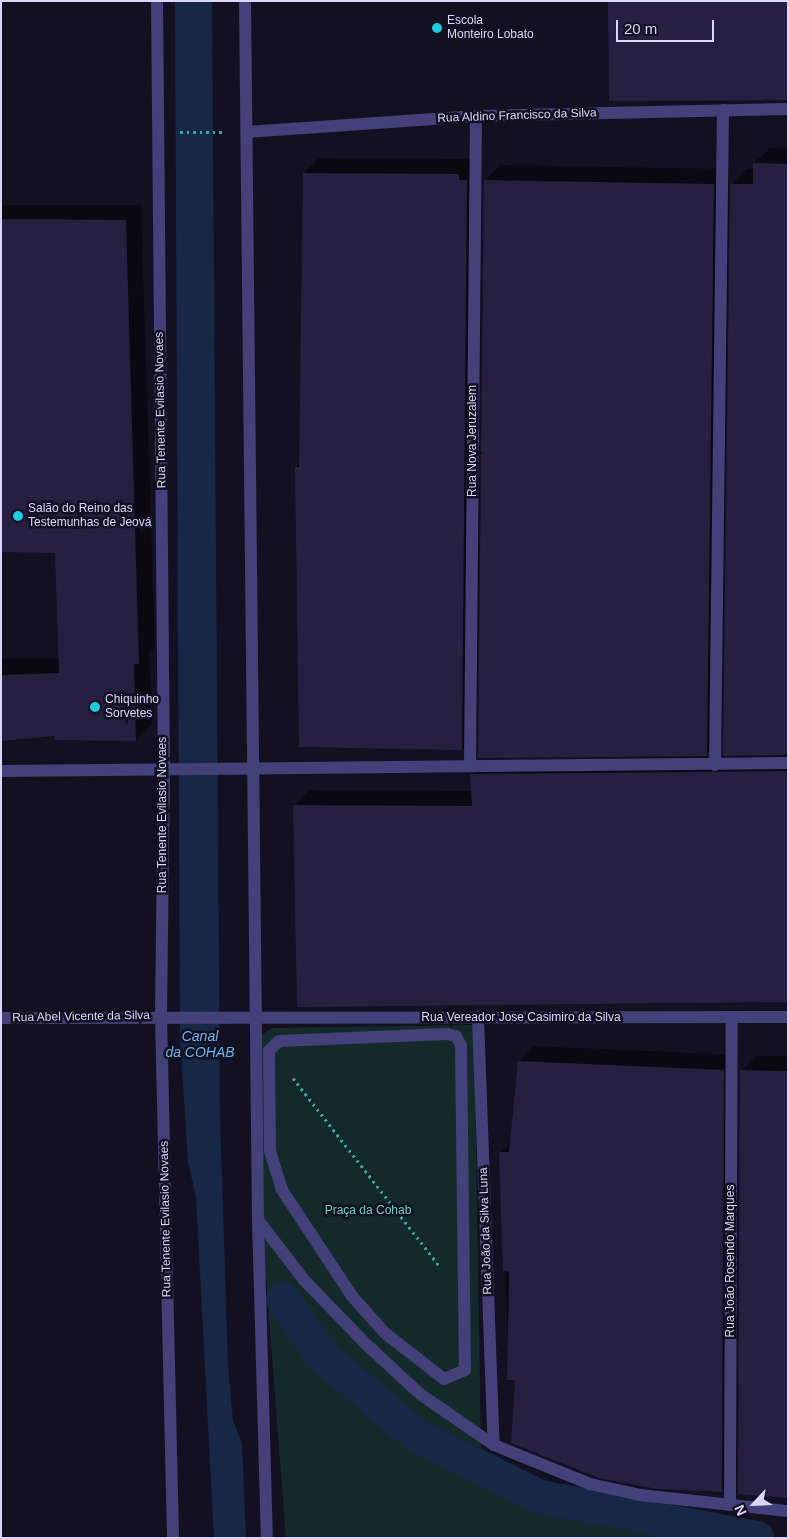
<!DOCTYPE html>
<meta charset="utf-8">
<style>
body{margin:0}
#map{position:relative;width:789px;height:1539px;overflow:hidden;background:#131021;font-family:Arial,sans-serif}
div>[style]{position:absolute}
.green>*{inset:0;background:#142a2a}
.water>*{inset:0;background:#162846}
.shadow>*{inset:0;background:#0007}
.canal>*{height:34px;margin:-17px;padding:0 17px;transform-origin:17px;border-radius:17px;background:#162846}
.building>*{inset:0;background:#261f40}
.path>*{height:3px;margin-top:-1.5px;transform-origin:0;background:repeating-linear-gradient(90deg,#3ea6a0 0 2.5px,transparent 0 6.5px)}
.minor>*{height:12px;margin:-6px;padding:0 6px;transform-origin:6px;border-radius:6px;background:#44417a}
.dots>*{width:14px;height:14px;translate:-50% -50%;box-sizing:border-box;border:2px solid #131021;border-radius:50%}
span{translate:-50% -50%;white-space:nowrap;text-align:center;line-height:1.15;-webkit-text-stroke:5px #131021;paint-order:stroke}
.poi-label{font-size:12px;color:#dad6fa}
.left{translate:0 -50%;text-align:left}
.street-label{font-size:12px;color:#dad6fa}
.park-label{font-size:12px;color:#6bd0b7}
.water-label{font-size:14px;color:#71b3ed;font-style:italic}
.frame{position:absolute;inset:0;border:2px solid #dad6fa;pointer-events:none}
.north{position:absolute;left:729px;top:1479px;width:50px;height:50px;-webkit-text-stroke:4px #131021;paint-order:stroke;rotate:245deg;font-size:14px;font-weight:700;line-height:20px;text-align:center;color:#dad6fa}
.north::after{content:'';display:block;margin:auto;width:18px;height:22px;background:#dad6fa;clip-path:polygon(50% 0,100% 100%,50% 72%,0 100%)}
.scale{position:absolute;left:616px;top:20px;width:98px;height:22px;box-sizing:border-box;border:2px solid #dad6fa;border-top:0;padding-left:6px;font-size:15px;line-height:18px;white-space:nowrap;color:#dad6fa;-webkit-text-stroke:4px #131021;paint-order:stroke}
</style>
<div id="map">
<div class="green">
<i style="clip-path:polygon(474px 1025px,481px 1450px,598px 1525px,777px 1538px,286px 1538px,264px 1253px,260px 1036px,272px 1028px)"></i>
</div>
<div class="water">
<i style="clip-path:polygon(175px 1px,212px 1px,220px 1115px,228px 1366px,233px 1420px,242px 1443px,246px 1538px,214px 1538px,196px 1197px,188px 1162px,180px 1039px)"></i>
</div>
<div class="shadow">
<i style="clip-path:polygon(770px 148px,788px 149px,788px 1001px,294px 806px,309px 790px,473px 791px,472px 775px,487px 760px,763px 756px,731px 185px,747px 169px,754px 169px,754px 163px)"></i>
<i style="clip-path:polygon(319px 158px,474px 159px,474px 165px,482px 165px,477px 733px,462px 749px,296px 467px,300px 463px,304px 173px)"></i>
<i style="clip-path:polygon(500px 165px,729px 169px,722px 739px,706px 754px,485px 181px)"></i>
<i style="clip-path:polygon(1px 205px,141px 205px,155px 647px,149px 653px,152px 724px,136px 740px,57px 734px,1px 740px,1px 659px,60px 658px,56px 552px,1px 551px)"></i>
<i style="clip-path:polygon(534px 1046px,738px 1055px,737px 1475px,721px 1491px,516px 1379px,509px 1378px,500px 1153px,511px 1142px,519px 1061px)"></i>
<i style="clip-path:polygon(756px 1056px,788px 1056px,788px 1497px,741px 1071px)"></i>
</div>
<div class="canal">
<i style="left:283px;top:1299px;width:69px;rotate:55.6deg"></i>
<i style="left:322px;top:1356px;width:123px;rotate:40deg"></i>
<i style="left:416px;top:1435px;width:139px;rotate:26.6deg"></i>
<i style="left:540px;top:1497px;width:221px;rotate:10.7deg"></i>
</div>
<div class="building">
<i style="clip-path:polygon(608px 1px,788px 1px,788px 100px,609px 101px)"></i>
<i style="clip-path:polygon(753px 163px,788px 164px,788px 755px,723px 756px,730px 184px,753px 184px)"></i>
<i style="clip-path:polygon(303px 173px,459px 174px,459px 180px,467px 180px,462px 750px,299px 747px,295px 467px,299px 467px)"></i>
<i style="clip-path:polygon(484px 180px,714px 184px,707px 756px,478px 758px)"></i>
<i style="clip-path:polygon(1px 219px,126px 220px,139px 664px,134px 664px,136px 741px,55px 740px,55px 736px,1px 741px,1px 675px,59px 673px,55px 553px,1px 552px)"></i>
<i style="clip-path:polygon(788px 771px,788px 1002px,297px 1007px,293px 805px,472px 806px,470px 774px)"></i>
<i style="clip-path:polygon(518px 1061px,724px 1070px,722px 1492px,657px 1489px,599px 1478px,511px 1443px,515px 1380px,507px 1380px,509px 1272px,503px 1271px,499px 1152px,509px 1152px)"></i>
<i style="clip-path:polygon(740px 1070px,788px 1071px,788px 1498px,738px 1494px)"></i>
</div>
<div class="path">
<i style="left:180px;top:132px;width:44px"></i>
<i style="left:293px;top:1078px;width:239px;rotate:52.1deg"></i>
</div>
<div class="minor">
<i style="left:157px;top:1px;width:768px;rotate:89.48deg"></i>
<i style="left:164px;top:769px;width:247px;rotate:90.7deg"></i>
<i style="left:161px;top:1016px;width:522px;rotate:88.68deg"></i>
<i style="left:245px;top:1px;width:1219px;rotate:89.39deg"></i>
<i style="left:258px;top:1220px;width:318px;rotate:88.4deg"></i>
<i style="left:247px;top:132px;width:230px;rotate:-4deg"></i>
<i style="left:476px;top:116px;width:312px;rotate:-1.3deg"></i>
<i style="left:715px;top:765px;width:655px;rotate:-89.3deg"></i>
<i style="left:470px;top:766px;width:650px;rotate:-89.47deg"></i>
<i style="left:1px;top:771px;width:787px;rotate:-0.58deg"></i>
<i style="left:1px;top:1018px;width:787px;rotate:-0.07deg"></i>
<i style="left:478px;top:1018px;width:427px;rotate:87.9deg"></i>
<i style="left:447px;top:1034px;width:9px;rotate:13deg"></i>
<i style="left:456px;top:1036px;width:11px;rotate:63deg"></i>
<i style="left:461px;top:1046px;width:324px;rotate:89.3deg"></i>
<i style="left:465px;top:1370px;width:23px;rotate:157deg"></i>
<i style="left:444px;top:1379px;width:75px;rotate:-142.1deg"></i>
<i style="left:385px;top:1333px;width:50px;rotate:-131.7deg"></i>
<i style="left:352px;top:1296px;width:127px;rotate:-123.4deg"></i>
<i style="left:282px;top:1190px;width:41px;rotate:-107.1deg"></i>
<i style="left:270px;top:1151px;width:100px;rotate:-90.6deg"></i>
<i style="left:269px;top:1051px;width:14px;rotate:-45deg"></i>
<i style="left:279px;top:1041px;width:168px;rotate:-2.4deg"></i>
<i style="left:258px;top:1220px;width:76px;rotate:52.5deg"></i>
<i style="left:304px;top:1280px;width:89px;rotate:45.9deg"></i>
<i style="left:366px;top:1344px;width:74px;rotate:42.8deg"></i>
<i style="left:420px;top:1394px;width:90px;rotate:34.6deg"></i>
<i style="left:494px;top:1445px;width:104px;rotate:22.1deg"></i>
<i style="left:590px;top:1484px;width:51px;rotate:12.4deg"></i>
<i style="left:640px;top:1495px;width:149px;rotate:6.2deg"></i>
<i style="left:730px;top:1505px;width:488px;rotate:-89.8deg"></i>
</div>
<div class="dots">
<i style="left:437px;top:28px;background:#1dcbdf"></i>
<i style="left:18px;top:516px;background:#1dcbdf"></i>
<i style="left:95px;top:707px;background:#1dcbdf"></i>
</div>
<div class="poi-label">
<span class="left" style="left:447px;top:28px">Escola<br>Monteiro Lobato</span>
<span class="left" style="left:28px;top:516px">Salão do Reino das<br>Testemunhas de Jeová</span>
<span class="left" style="left:105px;top:707px">Chiquinho<br>Sorvetes</span>
</div>
<div class="street-label">
<span style="left:517px;top:116px;rotate:-2deg">Rua Aldino Francisco da Silva</span>
<span style="left:161px;top:410px;rotate:-91deg">Rua Tenente Evilasio Novaes</span>
<span style="left:473px;top:441px;rotate:-90deg">Rua Nova Jeruzalem</span>
<span style="left:163px;top:815px;rotate:-90deg">Rua Tenente Evilasio Novaes</span>
<span style="left:81px;top:1017px;rotate:-1deg">Rua Abel Vicente da Silva</span>
<span style="left:521px;top:1018px">Rua Vereador Jose Casimiro da Silva</span>
<span style="left:166px;top:1219px;rotate:-91deg">Rua Tenente Evilasio Novaes</span>
<span style="left:486px;top:1231px;rotate:-92deg">Rua João da Silva Luna</span>
<span style="left:731px;top:1261px;rotate:-90deg">Rua João Rosendo Marques</span>
</div>
<div class="park-label">
<span style="left:368px;top:1211px">Praça da Cohab</span>
</div>
<div class="water-label">
<span style="left:200px;top:1044px">Canal<br>da COHAB</span>
</div>
<div class="frame"></div>
<div class="north">N</div>
<div class="scale">20 m</div>
</div>
